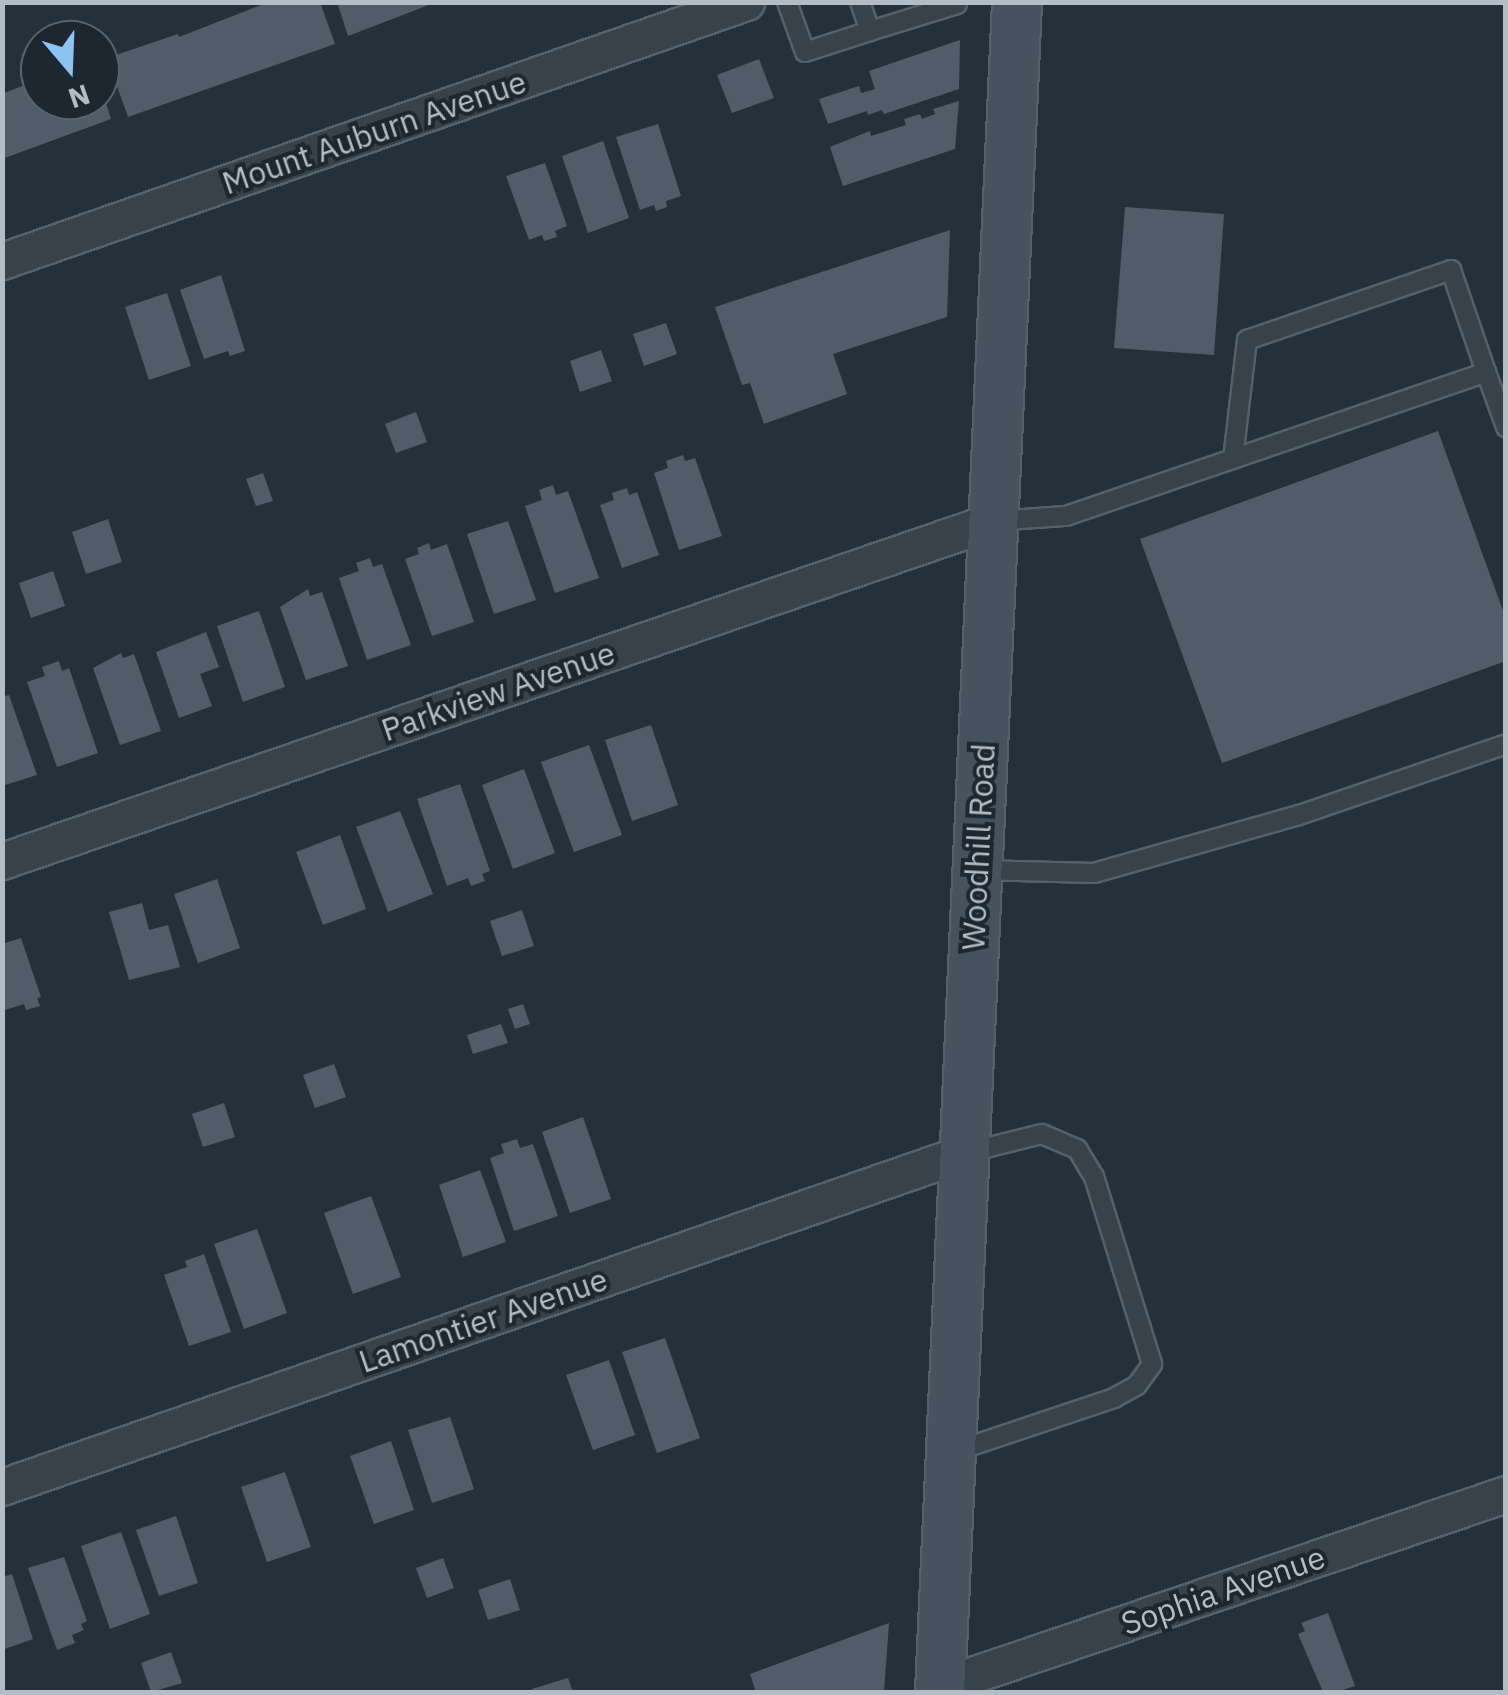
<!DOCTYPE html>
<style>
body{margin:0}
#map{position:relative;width:1508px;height:1695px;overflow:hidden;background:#24313a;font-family:"IBM Plex Sans",sans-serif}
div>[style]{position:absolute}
.building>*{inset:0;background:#505d68}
.roads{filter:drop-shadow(2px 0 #566068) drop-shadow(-2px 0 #566068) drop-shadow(0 2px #566068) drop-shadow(0 -2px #566068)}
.lane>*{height:18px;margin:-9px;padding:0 9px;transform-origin:9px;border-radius:9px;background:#38424a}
.street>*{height:35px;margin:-17.5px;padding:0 17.5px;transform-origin:17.5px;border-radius:17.5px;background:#38424a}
.secondary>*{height:48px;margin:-24px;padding:0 24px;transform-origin:24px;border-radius:24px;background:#46525d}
span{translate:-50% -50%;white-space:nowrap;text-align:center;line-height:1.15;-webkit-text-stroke:8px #1d272f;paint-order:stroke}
.street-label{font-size:32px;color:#b3bdc6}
.frame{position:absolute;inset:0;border:5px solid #b3bdc6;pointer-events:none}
.north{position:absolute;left:20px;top:20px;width:100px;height:100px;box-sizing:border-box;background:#1d272f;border:2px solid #59636b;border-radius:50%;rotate:161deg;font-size:28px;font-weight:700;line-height:40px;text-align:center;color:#b3bdc6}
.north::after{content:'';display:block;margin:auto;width:35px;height:45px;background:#8ec2f0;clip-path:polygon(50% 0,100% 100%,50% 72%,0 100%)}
</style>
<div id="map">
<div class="building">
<i style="clip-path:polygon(269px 2px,320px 2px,335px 44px,128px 117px,107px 58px,178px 34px,179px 37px)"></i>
<i style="clip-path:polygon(337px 2px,434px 2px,434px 3px,348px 36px)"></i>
<i style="clip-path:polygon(960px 40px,959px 89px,884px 114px,882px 110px,868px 115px,867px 111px,828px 124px,819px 99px,859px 86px,861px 93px,875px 89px,869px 71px)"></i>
<i style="clip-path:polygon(759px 59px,774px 98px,732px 113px,717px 75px)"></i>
<i style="clip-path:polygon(40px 79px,40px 100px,100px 100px,101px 87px,111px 119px,2px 159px,2px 94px)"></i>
<i style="clip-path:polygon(959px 101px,955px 149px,843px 186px,830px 147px,870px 131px,871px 136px,906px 125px,904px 119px,920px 114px,922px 119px,935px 114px,933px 109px)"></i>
<i style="clip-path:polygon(658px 124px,681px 196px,666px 201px,667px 207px,656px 211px,654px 205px,640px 210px,616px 137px)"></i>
<i style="clip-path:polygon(603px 141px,629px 218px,588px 233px,562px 156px)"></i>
<i style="clip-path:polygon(545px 163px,567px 226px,555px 231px,557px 237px,544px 241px,542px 235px,529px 240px,506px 176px)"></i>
<i style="clip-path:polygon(1125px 207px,1224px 214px,1214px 355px,1114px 348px)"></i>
<i style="clip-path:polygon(950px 230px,947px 317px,833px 354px,847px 394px,764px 424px,750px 383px,742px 385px,715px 307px)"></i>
<i style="clip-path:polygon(221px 275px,245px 351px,230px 356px,228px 351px,204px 359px,180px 290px)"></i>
<i style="clip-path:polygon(167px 293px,191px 366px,149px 380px,125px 307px)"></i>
<i style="clip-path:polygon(666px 323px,677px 354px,644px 366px,633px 334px)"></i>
<i style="clip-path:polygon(601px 350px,612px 381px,580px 392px,570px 361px)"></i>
<i style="clip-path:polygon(416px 412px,427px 442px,396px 453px,385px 424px)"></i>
<i style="clip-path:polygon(1438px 431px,1506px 619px,1506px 661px,1222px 763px,1140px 539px)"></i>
<i style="clip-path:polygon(683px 455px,685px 461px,695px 458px,722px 536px,679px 550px,654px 473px,668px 468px,666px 461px)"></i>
<i style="clip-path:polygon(263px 473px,273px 501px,256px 506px,246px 479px)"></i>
<i style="clip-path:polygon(553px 485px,556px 495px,568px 491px,599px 578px,555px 593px,525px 506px,542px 500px,539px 490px)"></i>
<i style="clip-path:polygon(627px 488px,629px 495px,637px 492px,659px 555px,622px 568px,600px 505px,614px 500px,612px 493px)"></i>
<i style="clip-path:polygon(108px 519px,122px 562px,86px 574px,72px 532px)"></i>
<i style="clip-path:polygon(508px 521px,536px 600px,494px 614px,467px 534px)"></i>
<i style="clip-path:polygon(429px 543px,431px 550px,447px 544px,474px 622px,432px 636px,405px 559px,419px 554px,417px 548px)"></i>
<i style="clip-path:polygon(370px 558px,373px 567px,382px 564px,411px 645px,367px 660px,339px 578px,359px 571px,356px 563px)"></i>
<i style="clip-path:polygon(53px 571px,65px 606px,31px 618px,19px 583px)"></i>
<i style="clip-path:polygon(308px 589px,310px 596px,322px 592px,348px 666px,306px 680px,280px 607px)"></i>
<i style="clip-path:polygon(259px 611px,285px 687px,243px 702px,217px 626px)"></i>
<i style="clip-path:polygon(206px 632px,219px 667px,200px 674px,212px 706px,179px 718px,156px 652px)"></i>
<i style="clip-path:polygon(121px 653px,123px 658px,134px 654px,161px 731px,120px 745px,93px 668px)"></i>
<i style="clip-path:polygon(59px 661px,62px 671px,69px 668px,98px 753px,57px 767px,27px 682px,45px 676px,42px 667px)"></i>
<i style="clip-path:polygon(9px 695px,37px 775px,2px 786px,2px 697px)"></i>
<i style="clip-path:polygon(651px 725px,678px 805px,632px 821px,605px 740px)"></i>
<i style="clip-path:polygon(589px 745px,622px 835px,574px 852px,541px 762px)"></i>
<i style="clip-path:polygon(524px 769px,555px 853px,513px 869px,482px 785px)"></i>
<i style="clip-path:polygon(460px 784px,490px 871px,482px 874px,485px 881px,471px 886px,468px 878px,447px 886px,417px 799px)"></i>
<i style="clip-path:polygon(400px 811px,433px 894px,388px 912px,356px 827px)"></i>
<i style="clip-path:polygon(340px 835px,366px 909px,323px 925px,296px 852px)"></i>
<i style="clip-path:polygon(217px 879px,240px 948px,198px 963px,174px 894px)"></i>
<i style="clip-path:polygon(142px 903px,149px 930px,168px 925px,180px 967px,129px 980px,109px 912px)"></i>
<i style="clip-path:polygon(522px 910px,534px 946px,502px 956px,490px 921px)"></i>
<i style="clip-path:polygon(21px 938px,41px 997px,37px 998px,40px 1006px,26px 1010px,24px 1004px,2px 1011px,2px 944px)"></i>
<i style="clip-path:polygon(523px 1004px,530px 1024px,515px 1029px,508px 1009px)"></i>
<i style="clip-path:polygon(501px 1024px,508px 1043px,473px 1054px,467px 1035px)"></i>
<i style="clip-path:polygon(334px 1064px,346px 1097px,315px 1108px,303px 1075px)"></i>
<i style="clip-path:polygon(224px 1103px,235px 1137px,203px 1147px,192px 1114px)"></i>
<i style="clip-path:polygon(583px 1117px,611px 1199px,570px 1213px,542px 1132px)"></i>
<i style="clip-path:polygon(517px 1139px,520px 1148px,533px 1144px,558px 1216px,514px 1231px,490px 1158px,504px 1153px,501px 1144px)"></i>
<i style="clip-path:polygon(480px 1170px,506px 1242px,463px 1257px,439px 1185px)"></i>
<i style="clip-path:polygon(371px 1196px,401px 1277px,353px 1294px,324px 1213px)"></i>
<i style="clip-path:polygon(257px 1229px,287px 1313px,244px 1329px,214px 1244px)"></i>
<i style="clip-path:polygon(204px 1254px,231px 1332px,189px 1346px,164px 1275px,187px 1267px,185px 1261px)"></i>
<i style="clip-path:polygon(665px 1338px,700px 1438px,657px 1453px,622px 1352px)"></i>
<i style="clip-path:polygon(609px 1360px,635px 1435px,593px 1450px,566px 1375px)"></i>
<i style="clip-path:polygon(450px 1417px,474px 1489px,432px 1503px,408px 1430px)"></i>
<i style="clip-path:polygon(391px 1441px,414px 1510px,374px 1524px,350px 1456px)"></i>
<i style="clip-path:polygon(285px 1472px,311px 1547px,267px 1562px,241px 1487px)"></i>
<i style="clip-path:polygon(176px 1516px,198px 1583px,159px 1596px,136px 1530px)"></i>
<i style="clip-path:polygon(121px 1532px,150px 1614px,110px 1629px,81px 1546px)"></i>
<i style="clip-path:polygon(64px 1557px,87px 1621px,81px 1624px,84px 1630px,72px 1635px,75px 1643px,57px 1650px,28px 1568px)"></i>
<i style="clip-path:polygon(443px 1558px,454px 1588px,427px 1598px,416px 1568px)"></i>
<i style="clip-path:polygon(12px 1574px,33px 1639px,2px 1650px,2px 1577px)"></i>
<i style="clip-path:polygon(510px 1579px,520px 1610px,488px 1620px,478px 1590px)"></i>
<i style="clip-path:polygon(1328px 1613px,1355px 1686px,1336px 1692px,1323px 1692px,1298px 1634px,1305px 1631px,1301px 1623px)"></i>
<i style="clip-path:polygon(889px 1623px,884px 1692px,756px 1692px,750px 1674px)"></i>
<i style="clip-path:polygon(171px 1652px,182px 1683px,151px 1692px,141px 1663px)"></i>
<i style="clip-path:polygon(568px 1678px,573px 1692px,533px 1692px,532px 1689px)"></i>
</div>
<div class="roads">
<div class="lane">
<i style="left:787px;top:2px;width:53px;rotate:70.2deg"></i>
<i style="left:805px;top:52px;width:68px;rotate:-17.9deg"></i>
<i style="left:870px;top:31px;width:31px;rotate:-109deg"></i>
<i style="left:870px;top:31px;width:91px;rotate:-17.2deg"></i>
<i style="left:1233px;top:459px;width:120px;rotate:-83.3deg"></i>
<i style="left:1247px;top:340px;width:216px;rotate:-18.9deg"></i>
<i style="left:1451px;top:270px;width:108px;rotate:71.1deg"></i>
<i style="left:994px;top:521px;width:72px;rotate:-4deg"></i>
<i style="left:1066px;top:516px;width:444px;rotate:-18.9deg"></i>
<i style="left:1486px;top:372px;width:59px;rotate:70deg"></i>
<i style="left:978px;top:870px;width:116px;rotate:1.5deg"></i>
<i style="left:1094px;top:873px;width:213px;rotate:-15.8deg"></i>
<i style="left:1299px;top:815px;width:219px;rotate:-18.9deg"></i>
<i style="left:956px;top:1451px;width:167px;rotate:-18.5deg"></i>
<i style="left:1114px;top:1398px;width:26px;rotate:-29deg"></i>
<i style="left:1137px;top:1385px;width:26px;rotate:-54deg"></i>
<i style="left:1152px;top:1364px;width:196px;rotate:-107.2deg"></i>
<i style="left:1094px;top:1177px;width:33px;rotate:-121deg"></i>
<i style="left:1077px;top:1149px;width:38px;rotate:-157deg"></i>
<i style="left:1042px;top:1134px;width:78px;rotate:166deg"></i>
</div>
<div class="street">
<i style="left:2px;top:261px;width:788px;rotate:-19.19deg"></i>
<i style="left:2px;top:861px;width:1048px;rotate:-18.94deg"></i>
<i style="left:2px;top:1487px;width:1018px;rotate:-19.15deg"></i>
<i style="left:940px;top:1686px;width:598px;rotate:-18.74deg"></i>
</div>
<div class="secondary">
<i style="left:940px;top:1692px;width:1692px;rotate:-87.39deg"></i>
</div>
</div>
<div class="street-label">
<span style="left:374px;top:132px;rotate:-19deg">Mount Auburn Avenue</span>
<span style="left:498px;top:691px;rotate:-19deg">Parkview Avenue</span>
<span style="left:978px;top:847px;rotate:-87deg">Woodhill Road</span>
<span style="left:483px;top:1320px;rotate:-19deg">Lamontier Avenue</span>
<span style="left:1223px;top:1590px;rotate:-19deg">Sophia Avenue</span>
</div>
<div class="frame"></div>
<div class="north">N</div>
</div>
